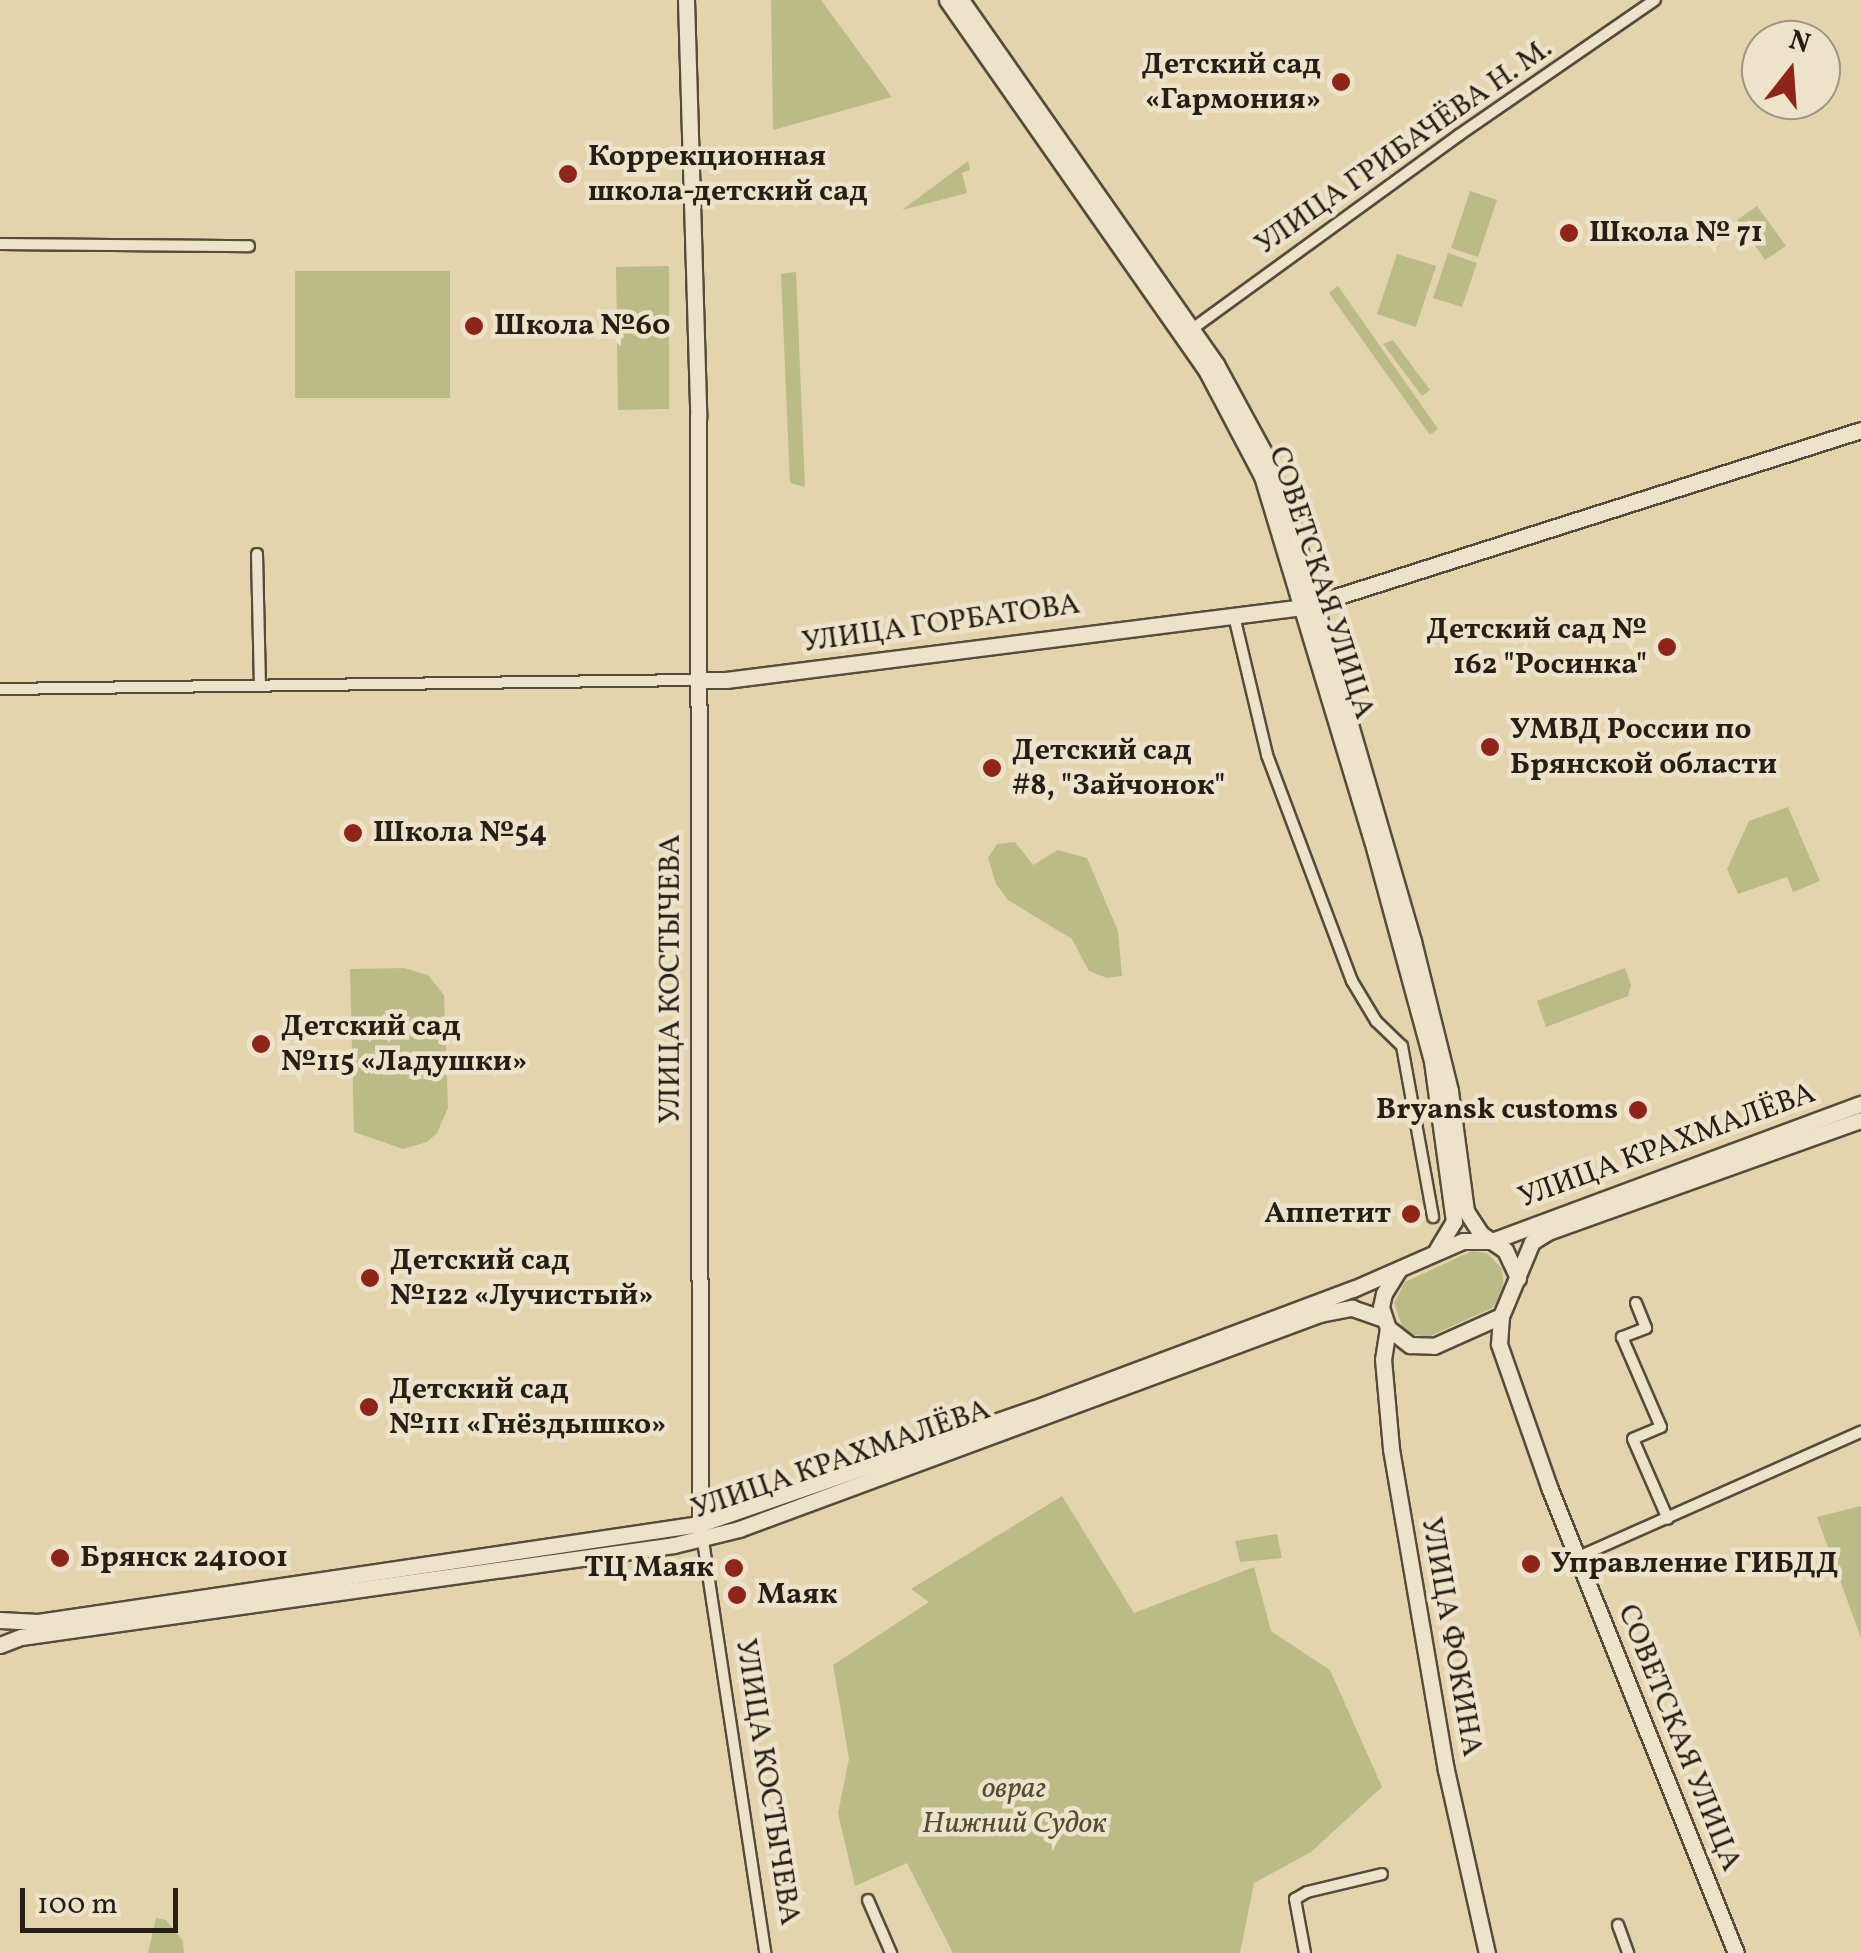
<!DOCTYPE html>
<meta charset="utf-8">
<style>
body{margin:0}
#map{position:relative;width:1861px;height:1953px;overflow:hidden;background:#e4d4ae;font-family:Vollkorn,serif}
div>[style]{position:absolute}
.green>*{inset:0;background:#babb86}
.roads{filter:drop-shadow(2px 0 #564c3b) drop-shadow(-2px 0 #564c3b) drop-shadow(0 2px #564c3b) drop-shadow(0 -2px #564c3b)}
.street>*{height:10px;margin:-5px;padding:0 5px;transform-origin:5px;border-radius:5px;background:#ede3ca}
.secondary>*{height:15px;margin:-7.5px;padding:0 7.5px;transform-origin:7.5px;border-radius:7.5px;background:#ede3ca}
.dots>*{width:28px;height:28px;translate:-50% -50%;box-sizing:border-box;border:5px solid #ede3ca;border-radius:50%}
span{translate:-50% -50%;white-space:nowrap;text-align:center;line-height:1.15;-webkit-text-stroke:9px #ede3ca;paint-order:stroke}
.poi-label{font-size:30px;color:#271e15;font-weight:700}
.right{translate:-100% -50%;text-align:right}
.left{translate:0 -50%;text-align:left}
.street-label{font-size:30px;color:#271e15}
.park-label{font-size:30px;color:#534d37;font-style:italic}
.north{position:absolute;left:1741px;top:20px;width:100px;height:100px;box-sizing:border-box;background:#ede3ca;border:2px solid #9e9482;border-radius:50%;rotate:17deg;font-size:28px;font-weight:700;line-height:40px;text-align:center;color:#271e15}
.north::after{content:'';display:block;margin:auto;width:35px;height:45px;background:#8f2418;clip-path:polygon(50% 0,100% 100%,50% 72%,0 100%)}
.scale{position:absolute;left:20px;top:1888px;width:158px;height:45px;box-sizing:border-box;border:5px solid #271e15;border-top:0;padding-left:12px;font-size:30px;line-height:35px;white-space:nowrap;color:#271e15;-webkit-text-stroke:8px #ede3ca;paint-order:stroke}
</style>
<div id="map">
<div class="green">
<i style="clip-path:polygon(771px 0,821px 0,892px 97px,773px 130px)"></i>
<i style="clip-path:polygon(968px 161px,970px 170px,962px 173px,967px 193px,902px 210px)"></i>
<i style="clip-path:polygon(1470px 191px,1497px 200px,1478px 257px,1451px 248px)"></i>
<i style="clip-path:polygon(1757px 206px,1786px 246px,1765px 260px,1737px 220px)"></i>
<i style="clip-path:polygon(1448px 253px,1477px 263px,1462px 307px,1433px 298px)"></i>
<i style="clip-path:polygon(1397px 254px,1436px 266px,1416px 327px,1377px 314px)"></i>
<i style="clip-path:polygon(669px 266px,669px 409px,618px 410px,616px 267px)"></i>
<i style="clip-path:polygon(295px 271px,450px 271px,450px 398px,295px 398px)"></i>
<i style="clip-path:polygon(796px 272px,805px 487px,790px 483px,781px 274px)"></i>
<i style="clip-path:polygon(1338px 286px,1438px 429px,1430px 435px,1329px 293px)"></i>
<i style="clip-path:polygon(1393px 340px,1430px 390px,1422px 396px,1383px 344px)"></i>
<i style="clip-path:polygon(1788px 807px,1820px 881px,1793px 892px,1787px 877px,1738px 894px,1727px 869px,1749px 821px)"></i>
<i style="clip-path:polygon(1015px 842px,1033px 865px,1058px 850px,1087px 858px,1118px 931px,1122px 976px,1107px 978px,1089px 971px,1072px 939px,1008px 900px,996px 884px,988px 858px,997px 844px)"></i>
<i style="clip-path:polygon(404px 968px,428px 975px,444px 995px,448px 1108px,437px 1133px,427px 1142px,403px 1149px,354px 1132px,350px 969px)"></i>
<i style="clip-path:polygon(1625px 968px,1631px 985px,1628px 996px,1546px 1027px,1537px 1001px)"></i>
<i style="clip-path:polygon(1472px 1251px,1487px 1253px,1502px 1269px,1504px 1291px,1492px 1308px,1428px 1337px,1414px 1335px,1402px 1326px,1394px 1303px,1405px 1282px)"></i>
<i style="clip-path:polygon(1062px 1496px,1134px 1613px,1254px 1567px,1271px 1631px,1330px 1670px,1382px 1787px,1311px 1852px,1254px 1883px,1240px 1953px,953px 1953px,907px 1863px,855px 1886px,838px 1813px,849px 1759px,833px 1665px,929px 1602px,911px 1589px)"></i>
<i style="clip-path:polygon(1861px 1506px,1861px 1638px,1817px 1517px)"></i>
<i style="clip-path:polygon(1277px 1534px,1282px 1558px,1240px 1562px,1235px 1541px)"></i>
<i style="clip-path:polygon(156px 1918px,166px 1920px,183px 1941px,184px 1953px,148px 1953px)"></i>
</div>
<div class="roads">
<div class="street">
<i style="left:0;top:244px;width:249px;rotate:0.5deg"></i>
<i style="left:1188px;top:332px;width:335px;rotate:-36deg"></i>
<i style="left:1459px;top:135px;width:238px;rotate:-34.6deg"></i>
<i style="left:257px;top:554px;width:131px;rotate:88.7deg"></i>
<i style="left:1234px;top:616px;width:143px;rotate:76.6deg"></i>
<i style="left:1267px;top:755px;width:241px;rotate:69.4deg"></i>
<i style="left:1352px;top:981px;width:47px;rotate:59deg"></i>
<i style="left:1376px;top:1021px;width:36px;rotate:44deg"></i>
<i style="left:1402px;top:1046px;width:174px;rotate:79.7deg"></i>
<i style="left:0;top:689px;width:697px;rotate:-0.74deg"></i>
<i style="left:1636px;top:1303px;width:27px;rotate:68deg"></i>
<i style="left:1646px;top:1328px;width:26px;rotate:159deg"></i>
<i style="left:1622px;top:1337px;width:98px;rotate:66.6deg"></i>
<i style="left:1661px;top:1427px;width:30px;rotate:157deg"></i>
<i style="left:1633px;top:1439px;width:87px;rotate:66.4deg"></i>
<i style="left:702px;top:1534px;width:424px;rotate:81.4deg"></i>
<i style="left:1576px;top:1558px;width:312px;rotate:-23.9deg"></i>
<i style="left:868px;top:1900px;width:58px;rotate:66.5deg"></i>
<i style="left:1618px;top:1925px;width:30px;rotate:70deg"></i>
<i style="left:1305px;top:1953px;width:55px;rotate:-100.5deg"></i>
<i style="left:1295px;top:1899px;width:14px;rotate:-30deg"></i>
<i style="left:1307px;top:1892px;width:77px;rotate:-13.5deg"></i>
</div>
<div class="secondary">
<i style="left:686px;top:0;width:416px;rotate:88.3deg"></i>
<i style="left:698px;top:416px;width:1108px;rotate:89.9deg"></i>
<i style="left:947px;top:0;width:452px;rotate:55deg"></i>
<i style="left:1206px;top:370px;width:120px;rotate:62.2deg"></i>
<i style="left:1262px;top:476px;width:380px;rotate:73.2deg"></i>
<i style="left:1372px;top:840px;width:229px;rotate:74.8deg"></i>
<i style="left:1432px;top:1061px;width:162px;rotate:82.2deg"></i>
<i style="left:1454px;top:1221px;width:33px;rotate:121deg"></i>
<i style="left:961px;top:0;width:444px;rotate:55deg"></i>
<i style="left:1216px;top:364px;width:107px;rotate:61.5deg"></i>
<i style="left:1267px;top:458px;width:75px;rotate:69.6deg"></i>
<i style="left:1293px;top:528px;width:430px;rotate:73.8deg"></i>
<i style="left:1413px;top:941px;width:154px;rotate:76.1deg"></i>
<i style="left:1450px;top:1091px;width:121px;rotate:82.4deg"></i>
<i style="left:1466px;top:1211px;width:27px;rotate:57deg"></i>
<i style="left:1481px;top:1234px;width:29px;rotate:34deg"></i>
<i style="left:1505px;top:1250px;width:31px;rotate:65deg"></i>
<i style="left:697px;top:680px;width:29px"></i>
<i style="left:726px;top:680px;width:583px;rotate:-7.2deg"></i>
<i style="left:1304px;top:607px;width:584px;rotate:-17.63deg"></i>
<i style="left:1398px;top:1271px;width:26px;rotate:122deg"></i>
<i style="left:1384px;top:1293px;width:14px;rotate:102deg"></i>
<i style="left:1381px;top:1307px;width:22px;rotate:72deg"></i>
<i style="left:1388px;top:1328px;width:28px;rotate:38deg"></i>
<i style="left:1410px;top:1345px;width:24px;rotate:2deg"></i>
<i style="left:1434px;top:1346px;width:73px;rotate:-24.1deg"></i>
<i style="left:1501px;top:1316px;width:80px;rotate:-67.3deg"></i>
<i style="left:1532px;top:1242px;width:19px;rotate:-32deg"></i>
<i style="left:1548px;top:1232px;width:332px;rotate:-19.7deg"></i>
<i style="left:1501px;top:1316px;width:28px;rotate:94deg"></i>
<i style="left:1499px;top:1344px;width:151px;rotate:70.7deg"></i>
<i style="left:1549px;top:1487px;width:502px;rotate:68.14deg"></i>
<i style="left:1388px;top:1328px;width:31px;rotate:99deg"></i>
<i style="left:1383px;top:1359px;width:90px;rotate:84.9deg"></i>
<i style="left:1391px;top:1449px;width:326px;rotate:80.3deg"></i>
<i style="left:1446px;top:1770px;width:188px;rotate:77.4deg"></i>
<i style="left:0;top:1620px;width:38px;rotate:3deg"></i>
<i style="left:38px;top:1622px;width:669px;rotate:-8.42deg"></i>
<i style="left:700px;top:1524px;width:352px;rotate:-19.1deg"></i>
<i style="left:1033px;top:1409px;width:342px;rotate:-20.6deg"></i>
<i style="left:1353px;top:1289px;width:120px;rotate:-23.6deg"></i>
<i style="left:1463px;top:1241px;width:29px"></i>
<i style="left:1492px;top:1241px;width:394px;rotate:-20.4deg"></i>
<i style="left:0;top:1645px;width:22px;rotate:-21deg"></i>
<i style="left:21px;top:1637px;width:659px;rotate:-8.02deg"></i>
<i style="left:674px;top:1545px;width:67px;rotate:-13.8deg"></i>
<i style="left:739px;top:1529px;width:620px;rotate:-20.31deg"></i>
<i style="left:1320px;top:1314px;width:33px;rotate:-11deg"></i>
<i style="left:1352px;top:1308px;width:34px;rotate:19deg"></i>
</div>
</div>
<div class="dots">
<i style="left:1341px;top:82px;background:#8f2418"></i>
<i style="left:568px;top:174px;background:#8f2418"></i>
<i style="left:1569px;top:233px;background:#8f2418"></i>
<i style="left:474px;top:326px;background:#8f2418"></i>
<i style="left:1667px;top:647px;background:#8f2418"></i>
<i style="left:1490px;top:747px;background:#8f2418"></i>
<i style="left:992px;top:768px;background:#8f2418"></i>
<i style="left:353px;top:833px;background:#8f2418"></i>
<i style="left:261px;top:1044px;background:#8f2418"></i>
<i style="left:1638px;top:1110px;background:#8f2418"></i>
<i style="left:1411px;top:1214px;background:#8f2418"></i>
<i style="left:370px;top:1278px;background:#8f2418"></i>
<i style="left:369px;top:1407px;background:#8f2418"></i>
<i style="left:60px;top:1558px;background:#8f2418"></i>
<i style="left:1531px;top:1564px;background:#8f2418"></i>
<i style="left:734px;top:1568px;background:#8f2418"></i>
<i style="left:737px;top:1595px;background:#8f2418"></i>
</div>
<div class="poi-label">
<span class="right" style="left:1321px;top:82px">Детский сад<br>«Гармония»</span>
<span class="left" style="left:588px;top:174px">Коррекционная<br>школа-детский сад</span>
<span class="left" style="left:1589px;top:233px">Школа № 71</span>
<span class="left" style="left:494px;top:326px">Школа №60</span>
<span class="right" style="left:1647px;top:647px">Детский сад №<br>162 "Росинка"</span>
<span class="left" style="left:1510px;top:747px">УМВД России по<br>Брянской области</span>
<span class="left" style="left:1012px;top:768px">Детский сад<br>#8, "Зайчонок"</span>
<span class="left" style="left:373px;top:833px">Школа №54</span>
<span class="left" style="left:281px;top:1044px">Детский сад<br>№115 «Ладушки»</span>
<span class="right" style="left:1618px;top:1110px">Bryansk customs</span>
<span class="right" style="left:1391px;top:1214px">Аппетит</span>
<span class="left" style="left:390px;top:1278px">Детский сад<br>№122 «Лучистый»</span>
<span class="left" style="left:389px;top:1407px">Детский сад<br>№111 «Гнёздышко»</span>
<span class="left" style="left:80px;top:1558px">Брянск 241001</span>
<span class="left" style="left:1551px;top:1564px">Управление ГИБДД</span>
<span class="right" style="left:714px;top:1568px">ТЦ Маяк</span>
<span class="left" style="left:757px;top:1595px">Маяк</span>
</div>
<div class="street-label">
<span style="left:1404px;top:147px;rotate:-35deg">УЛИЦА ГРИБАЧЁВА Н. М.</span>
<span style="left:1321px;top:583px;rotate:72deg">СОВЕТСКАЯ УЛИЦА</span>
<span style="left:941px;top:624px;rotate:-8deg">УЛИЦА ГОРБАТОВА</span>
<span style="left:671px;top:979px;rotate:-90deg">УЛИЦА КОСТЫЧЕВА</span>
<span style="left:1667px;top:1146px;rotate:-20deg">УЛИЦА КРАХМАЛЁВА</span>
<span style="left:841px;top:1460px;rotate:-19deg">УЛИЦА КРАХМАЛЁВА</span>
<span style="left:1451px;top:1637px;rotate:80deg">УЛИЦА ФОКИНА</span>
<span style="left:1679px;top:1738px;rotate:68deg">СОВЕТСКАЯ УЛИЦА</span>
<span style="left:767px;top:1782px;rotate:81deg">УЛИЦА КОСТЫЧЕВА</span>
</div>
<div class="park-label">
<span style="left:1014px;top:1806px">овраг<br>Нижний Судок</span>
</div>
<div class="north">N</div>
<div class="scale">100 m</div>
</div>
